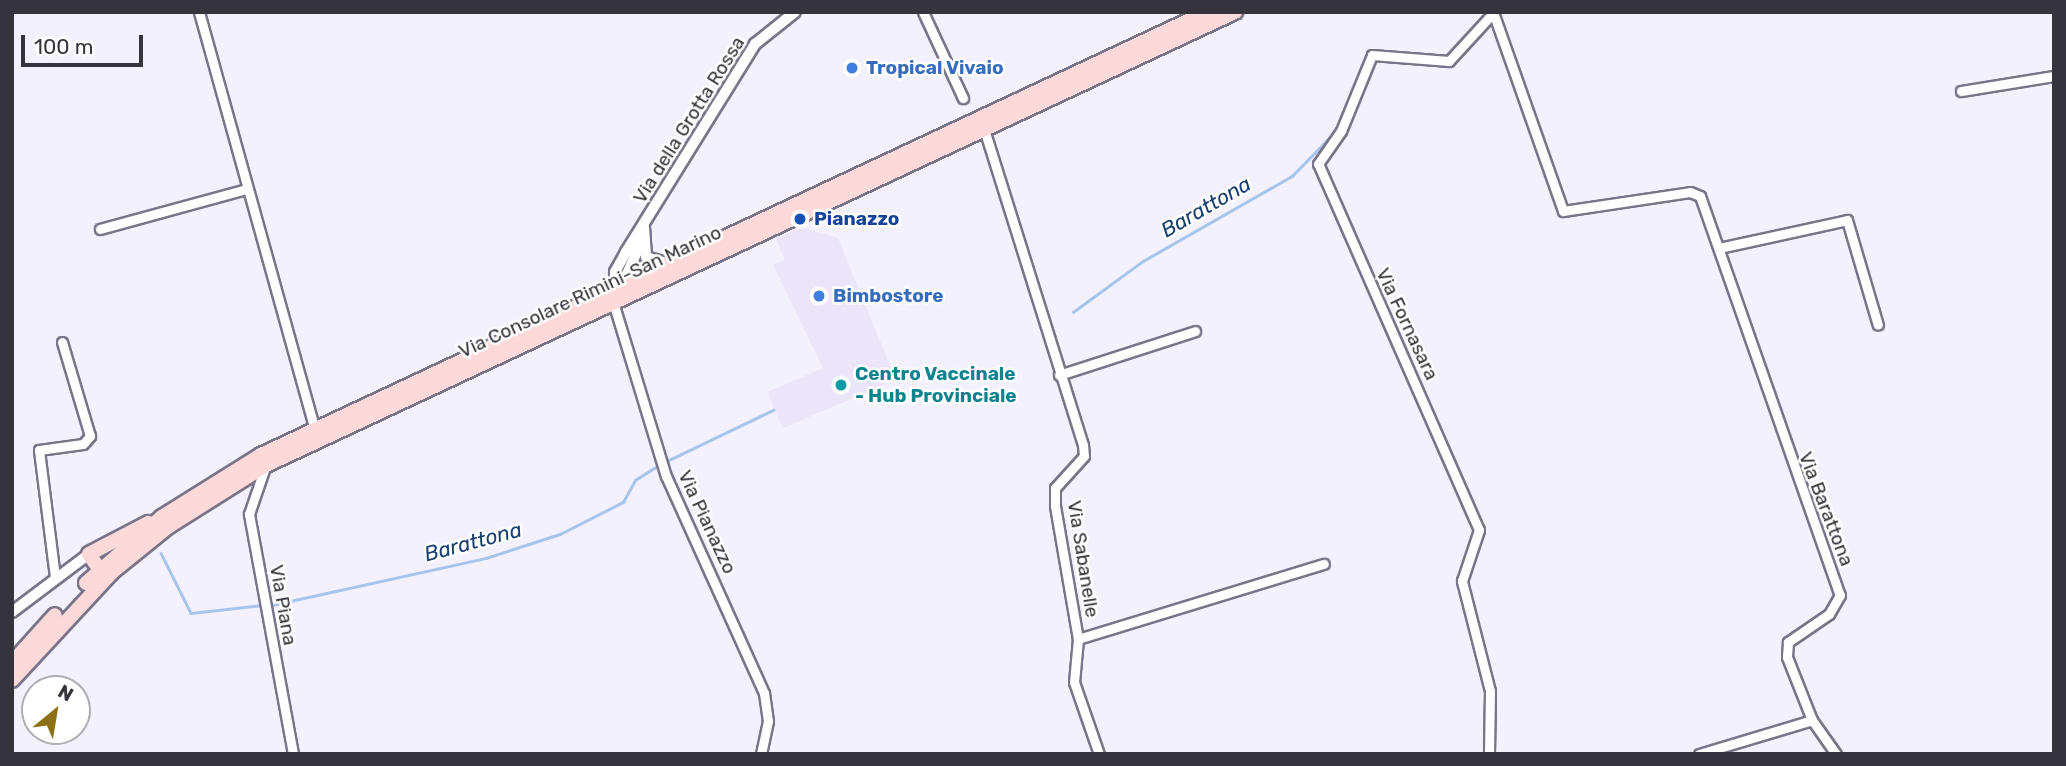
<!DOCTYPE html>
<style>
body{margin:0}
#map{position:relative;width:2066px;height:766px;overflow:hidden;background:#f4f1fe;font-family:Rubik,sans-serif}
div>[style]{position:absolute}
.commercial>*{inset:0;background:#ece5fa}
.stream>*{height:2.5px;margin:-1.25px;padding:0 1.25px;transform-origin:1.25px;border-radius:1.25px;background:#a6c4ec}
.roads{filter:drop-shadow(2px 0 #797588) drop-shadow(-2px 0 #797588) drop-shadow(0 2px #797588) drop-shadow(0 -2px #797588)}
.minor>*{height:9px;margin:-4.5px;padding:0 4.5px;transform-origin:4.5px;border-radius:4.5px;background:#fff}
.tertiary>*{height:10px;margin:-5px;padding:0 5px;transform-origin:5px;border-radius:5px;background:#fff}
.primary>*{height:14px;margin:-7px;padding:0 7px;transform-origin:7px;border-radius:7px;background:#fddad9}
.dots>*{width:19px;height:19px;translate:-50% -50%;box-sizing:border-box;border:4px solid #fff;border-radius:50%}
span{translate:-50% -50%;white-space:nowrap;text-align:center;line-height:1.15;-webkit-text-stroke:5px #fff;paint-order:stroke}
.shop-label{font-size:19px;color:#366cbe;font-weight:700}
.left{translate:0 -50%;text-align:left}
.street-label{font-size:19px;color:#35333b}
.transit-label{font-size:19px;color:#164399;font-weight:700}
.culture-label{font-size:19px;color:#0d838f;font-weight:700}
.water-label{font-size:21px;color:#183f70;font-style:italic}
.frame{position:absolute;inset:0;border:14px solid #35333b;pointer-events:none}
.north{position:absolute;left:21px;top:675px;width:70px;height:70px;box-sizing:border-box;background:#fff;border:2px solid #aeadb1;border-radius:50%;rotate:30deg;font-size:19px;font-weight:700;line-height:28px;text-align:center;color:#35333b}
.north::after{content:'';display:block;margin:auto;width:24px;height:32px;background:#8b7113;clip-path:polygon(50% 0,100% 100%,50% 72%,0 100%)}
.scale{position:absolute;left:21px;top:35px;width:122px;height:32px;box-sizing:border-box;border:4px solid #35333b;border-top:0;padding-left:9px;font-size:21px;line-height:24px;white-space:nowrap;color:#35333b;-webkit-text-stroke:5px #fff;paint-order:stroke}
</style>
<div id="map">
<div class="commercial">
<i style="clip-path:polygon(802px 227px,838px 238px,896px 380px,783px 428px,767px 392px,823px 368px,773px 265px,785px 260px,776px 239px)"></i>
</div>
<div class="stream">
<i style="left:1073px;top:312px;width:87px;rotate:-36.1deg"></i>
<i style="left:1143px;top:261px;width:172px;rotate:-29.7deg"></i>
<i style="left:1292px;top:176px;width:60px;rotate:-45.7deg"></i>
<i style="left:667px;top:461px;width:118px;rotate:-25.7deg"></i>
<i style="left:161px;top:553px;width:67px;rotate:63.4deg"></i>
<i style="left:191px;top:613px;width:71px;rotate:-6.4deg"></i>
<i style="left:272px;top:605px;width:219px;rotate:-12.4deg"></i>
<i style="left:486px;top:558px;width:78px;rotate:-18deg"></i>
<i style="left:560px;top:534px;width:71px;rotate:-26.9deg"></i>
<i style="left:623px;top:502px;width:25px;rotate:-61deg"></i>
<i style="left:635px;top:480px;width:28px;rotate:-32deg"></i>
</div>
<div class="roads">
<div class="minor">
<i style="left:199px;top:12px;width:433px;rotate:74.5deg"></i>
<i style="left:923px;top:12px;width:95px;rotate:65.1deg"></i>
<i style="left:1493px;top:12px;width:211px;rotate:70.6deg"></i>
<i style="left:1563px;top:211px;width:128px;rotate:-8.5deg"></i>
<i style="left:1690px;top:192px;width:11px;rotate:22deg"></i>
<i style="left:1700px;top:196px;width:423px;rotate:70.7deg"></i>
<i style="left:1840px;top:595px;width:22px;rotate:120deg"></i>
<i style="left:1829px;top:614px;width:50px;rotate:145.7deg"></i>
<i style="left:1788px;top:642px;width:15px;rotate:94deg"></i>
<i style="left:1787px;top:657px;width:68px;rotate:68.4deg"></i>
<i style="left:1812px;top:720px;width:42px;rotate:54.8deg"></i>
<i style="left:1961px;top:91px;width:94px;rotate:-9.2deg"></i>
<i style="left:984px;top:129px;width:331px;rotate:72.6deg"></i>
<i style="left:1083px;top:445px;width:11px;rotate:85deg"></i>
<i style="left:1084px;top:456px;width:43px;rotate:132.2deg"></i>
<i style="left:1055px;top:488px;width:18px;rotate:90deg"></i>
<i style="left:1055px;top:506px;width:135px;rotate:80.2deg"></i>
<i style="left:1078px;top:639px;width:43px;rotate:95.3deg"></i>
<i style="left:1074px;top:682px;width:76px;rotate:70.9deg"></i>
<i style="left:100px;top:229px;width:151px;rotate:-15.3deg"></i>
<i style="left:1719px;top:248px;width:131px;rotate:-12.3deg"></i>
<i style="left:1847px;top:220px;width:109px;rotate:73.6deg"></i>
<i style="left:613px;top:302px;width:182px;rotate:73.1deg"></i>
<i style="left:666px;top:476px;width:238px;rotate:65.7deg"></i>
<i style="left:764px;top:693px;width:28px;rotate:82deg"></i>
<i style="left:768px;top:721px;width:34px;rotate:102deg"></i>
<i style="left:1059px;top:375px;width:143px;rotate:-17.9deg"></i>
<i style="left:265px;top:467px;width:50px;rotate:108.8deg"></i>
<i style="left:249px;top:514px;width:244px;rotate:79.6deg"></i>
<i style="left:55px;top:577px;width:128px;rotate:-97.2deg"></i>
<i style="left:39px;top:450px;width:44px;rotate:-7.8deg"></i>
<i style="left:83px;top:444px;width:11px;rotate:-49deg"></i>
<i style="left:90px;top:436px;width:98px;rotate:-106.6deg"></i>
<i style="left:1078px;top:639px;width:257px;rotate:-17deg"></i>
<i style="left:1489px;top:754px;width:63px;rotate:-89.1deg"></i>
<i style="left:1490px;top:691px;width:114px;rotate:-104.3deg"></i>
<i style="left:1462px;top:581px;width:54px;rotate:-71.6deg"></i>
<i style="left:1479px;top:530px;width:400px;rotate:-113.7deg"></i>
<i style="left:1318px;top:164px;width:40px;rotate:-55.1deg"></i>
<i style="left:1341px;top:131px;width:82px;rotate:-67.8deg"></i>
<i style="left:1372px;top:55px;width:77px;rotate:4.5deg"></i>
<i style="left:1449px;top:61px;width:64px;rotate:-47.5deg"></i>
<i style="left:1699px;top:754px;width:118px;rotate:-16.7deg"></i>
</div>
<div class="tertiary">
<i style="left:644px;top:227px;width:30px;rotate:86deg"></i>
<i style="left:646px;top:257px;width:21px;rotate:17deg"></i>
<i style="left:622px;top:285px;width:46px;rotate:-65.7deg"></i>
<i style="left:616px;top:293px;width:21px;rotate:-93deg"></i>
<i style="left:615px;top:272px;width:23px;rotate:-61deg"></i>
<i style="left:626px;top:252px;width:245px;rotate:-58.2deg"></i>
<i style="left:755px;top:44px;width:51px;rotate:-38.7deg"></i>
<i style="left:12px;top:612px;width:96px;rotate:-37deg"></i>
</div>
<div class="primary">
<i style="left:100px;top:570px;width:19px;rotate:-125deg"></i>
<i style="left:89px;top:554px;width:67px;rotate:-27.7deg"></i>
<i style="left:86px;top:583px;width:101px;rotate:-41deg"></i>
<i style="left:162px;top:517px;width:117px;rotate:-32.1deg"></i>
<i style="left:261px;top:455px;width:1045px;rotate:-25.09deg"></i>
<i style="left:12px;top:663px;width:64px;rotate:-48.1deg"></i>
<i style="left:12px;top:680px;width:147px;rotate:-47.2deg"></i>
<i style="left:112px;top:572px;width:73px;rotate:-38.9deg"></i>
<i style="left:169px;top:526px;width:115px;rotate:-32.2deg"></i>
<i style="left:266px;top:465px;width:1070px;rotate:-25.06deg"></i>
</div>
</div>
<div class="dots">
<i style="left:852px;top:68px;background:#3f7fe0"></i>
<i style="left:800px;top:219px;background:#1a4fb4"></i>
<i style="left:819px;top:296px;background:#3f7fe0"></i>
<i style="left:841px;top:385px;background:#0f9aa8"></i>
</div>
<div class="shop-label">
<span class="left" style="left:866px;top:68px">Tropical Vivaio</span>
<span class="left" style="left:833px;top:296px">Bimbostore</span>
</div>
<div class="street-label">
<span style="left:689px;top:120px;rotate:-58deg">Via della Grotta Rossa</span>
<span style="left:590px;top:292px;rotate:-25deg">Via Consolare Rimini-San Marino</span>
<span style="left:1407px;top:324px;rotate:65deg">Via Fornasara</span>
<span style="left:1826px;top:509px;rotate:69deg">Via Barattona</span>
<span style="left:707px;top:522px;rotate:65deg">Via Pianazzo</span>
<span style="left:1083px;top:559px;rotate:81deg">Via Sabanelle</span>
<span style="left:283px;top:605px;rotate:80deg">Via Piana</span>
</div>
<div class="transit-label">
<span class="left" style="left:814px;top:219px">Pianazzo</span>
</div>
<div class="culture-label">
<span class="left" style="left:855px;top:385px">Centro Vaccinale<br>- Hub Provinciale</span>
</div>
<div class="water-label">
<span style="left:1206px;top:207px;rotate:-30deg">Barattona</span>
<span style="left:473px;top:542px;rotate:-15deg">Barattona</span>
</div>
<div class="frame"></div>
<div class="north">N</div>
<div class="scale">100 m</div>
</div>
